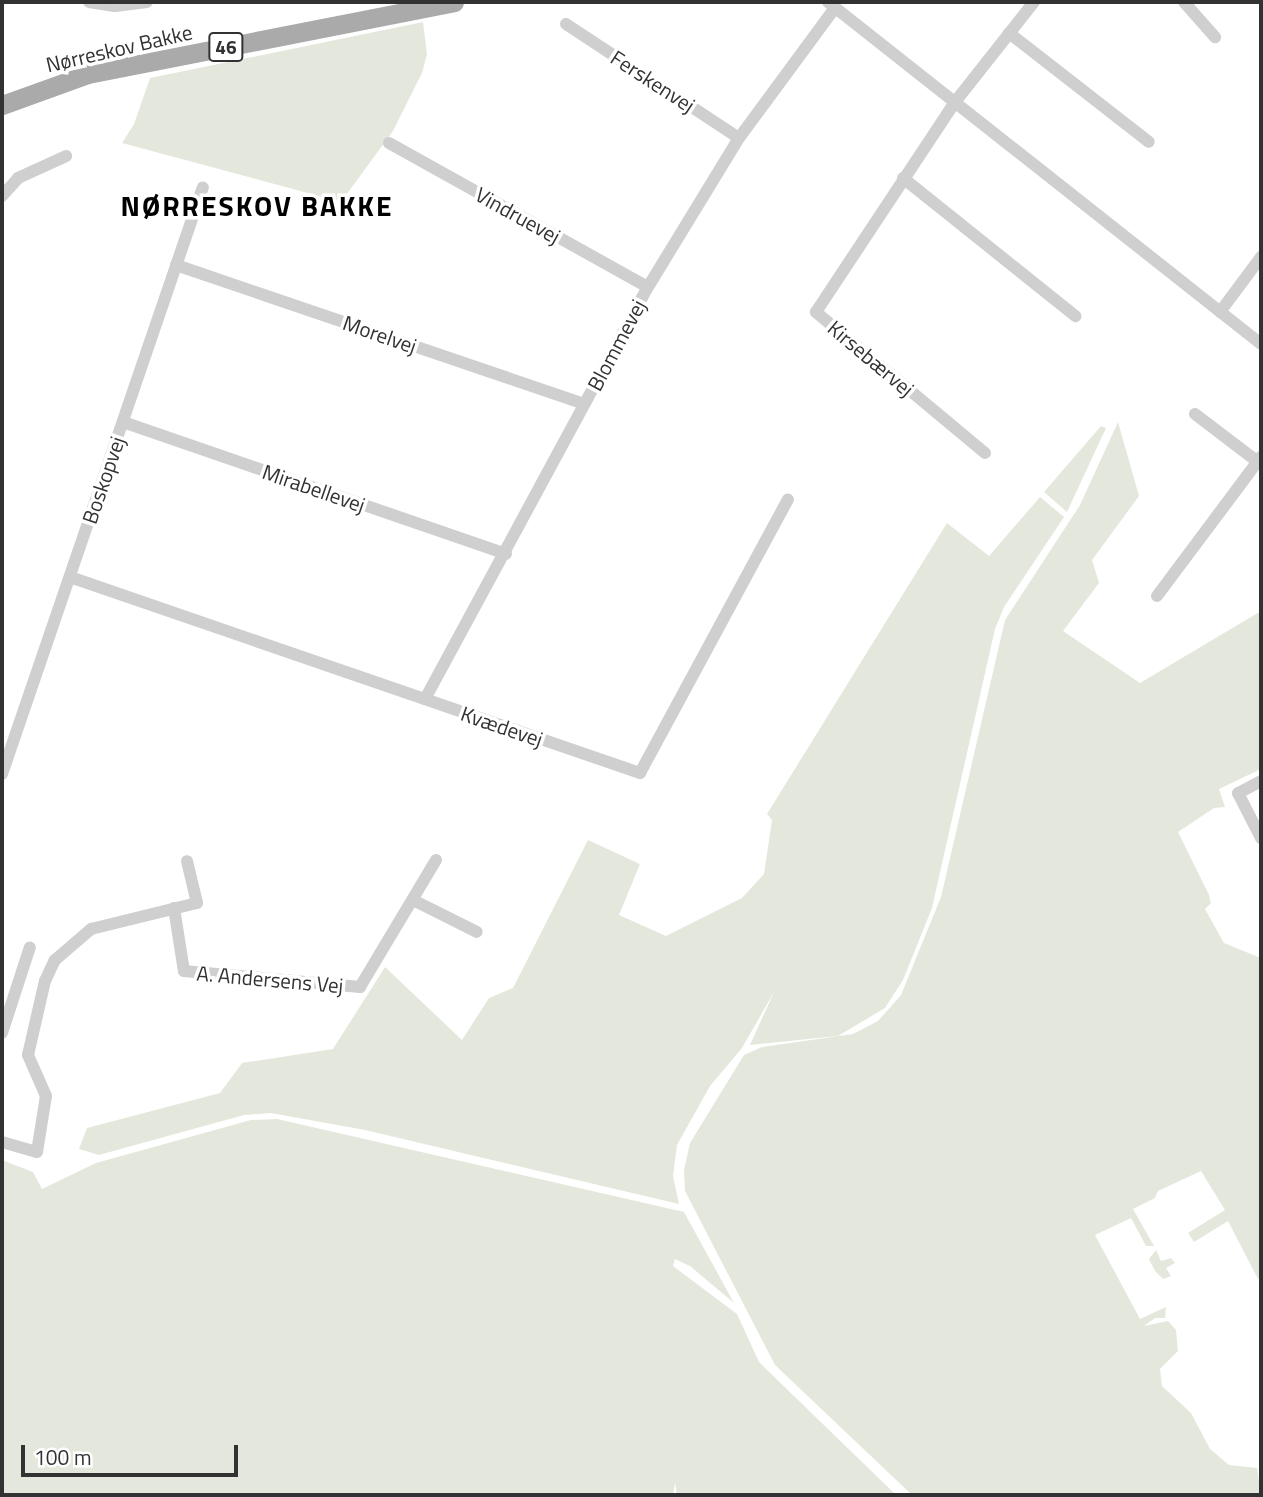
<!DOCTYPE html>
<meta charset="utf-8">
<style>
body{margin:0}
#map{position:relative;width:1263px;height:1497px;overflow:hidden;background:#fff;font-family:"Titillium Web",sans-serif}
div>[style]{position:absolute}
.green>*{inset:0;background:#e4e8dc}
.street>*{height:12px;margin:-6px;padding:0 6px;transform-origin:6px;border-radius:6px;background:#cfcfcf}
.primary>*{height:19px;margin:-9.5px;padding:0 9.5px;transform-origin:9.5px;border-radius:9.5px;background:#aaa}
span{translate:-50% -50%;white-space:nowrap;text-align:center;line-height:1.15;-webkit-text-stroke:7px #fff;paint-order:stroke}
.shield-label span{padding:2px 5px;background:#fff;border:2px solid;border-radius:5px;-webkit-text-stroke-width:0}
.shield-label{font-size:19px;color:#323232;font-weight:700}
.street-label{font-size:21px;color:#323232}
.district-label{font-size:28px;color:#000;font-weight:700;letter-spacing:2px}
.frame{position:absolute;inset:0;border:4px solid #323232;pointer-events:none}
.scale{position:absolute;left:21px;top:1445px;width:217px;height:32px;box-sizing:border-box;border:4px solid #323232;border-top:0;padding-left:9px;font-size:21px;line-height:24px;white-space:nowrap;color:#323232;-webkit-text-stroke:5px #fff;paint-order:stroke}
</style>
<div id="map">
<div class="green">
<i style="clip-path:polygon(423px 22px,427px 54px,422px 73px,393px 131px,341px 202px,122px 143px,134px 124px,150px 78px)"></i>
<i style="clip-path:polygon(1118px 422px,1139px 496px,1092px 560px,1099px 583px,1063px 631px,1140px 683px,1261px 611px,1261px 769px,1219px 789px,1225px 807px,1214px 808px,1178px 832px,1209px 895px,1211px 903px,1205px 909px,1224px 943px,1261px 958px,1261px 1278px,1258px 1279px,1228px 1221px,1194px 1242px,1188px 1233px,1225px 1210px,1201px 1171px,1158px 1191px,1155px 1198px,1133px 1209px,1154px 1246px,1146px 1246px,1131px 1218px,1095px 1235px,1140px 1319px,1166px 1307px,1165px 1318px,1155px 1318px,1144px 1326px,1168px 1321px,1176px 1330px,1178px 1351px,1160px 1369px,1162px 1386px,1191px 1413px,1210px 1449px,1229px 1465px,1257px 1468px,1261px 1495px,912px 1495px,775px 1365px,685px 1191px,684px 1170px,690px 1143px,744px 1055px,762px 1047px,853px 1034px,878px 1021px,901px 995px,941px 897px,1005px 620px,1080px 505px)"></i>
<i style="clip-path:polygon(1101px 426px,1106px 428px,1067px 512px,1044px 492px)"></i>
<i style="clip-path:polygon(1040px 497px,1064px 517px,1004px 607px,995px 629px,932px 908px,903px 980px,885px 1008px,838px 1036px,750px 1045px,774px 992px,742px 1048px,710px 1086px,677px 1145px,673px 1176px,679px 1204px,365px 1130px,271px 1113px,244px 1115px,99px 1155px,79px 1149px,87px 1128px,220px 1093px,242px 1063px,333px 1049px,385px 967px,462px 1040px,489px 998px,513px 988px,588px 840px,640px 864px,619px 915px,666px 936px,742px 898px,764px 874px,772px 820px,767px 814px,947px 523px,989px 556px)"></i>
<i style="clip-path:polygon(277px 1119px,684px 1212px,734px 1303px,690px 1266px,675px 1259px,673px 1266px,737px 1314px,759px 1362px,896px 1495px,677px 1495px,675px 1483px,673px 1495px,2px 1495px,2px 1160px,33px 1172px,42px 1189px,96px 1163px,251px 1120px)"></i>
<i style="clip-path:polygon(1156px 1250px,1161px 1261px,1171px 1258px,1175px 1263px,1166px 1268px,1171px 1276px,1163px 1279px,1155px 1271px,1149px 1259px)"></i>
</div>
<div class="street">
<i style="left:89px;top:2px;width:26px;rotate:9deg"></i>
<i style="left:115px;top:6px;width:32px;rotate:-7deg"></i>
<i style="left:828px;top:2px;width:552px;rotate:38.3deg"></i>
<i style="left:1184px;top:2px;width:47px;rotate:48.5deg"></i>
<i style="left:566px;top:24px;width:207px;rotate:33.4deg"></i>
<i style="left:1009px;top:33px;width:177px;rotate:37.9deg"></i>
<i style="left:389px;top:143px;width:296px;rotate:29.1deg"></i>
<i style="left:903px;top:178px;width:221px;rotate:38.7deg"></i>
<i style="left:2px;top:196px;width:24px;rotate:-48deg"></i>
<i style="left:18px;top:178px;width:53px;rotate:-24.6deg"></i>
<i style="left:176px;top:265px;width:431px;rotate:18.8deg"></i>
<i style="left:1220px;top:312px;width:69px;rotate:-53.3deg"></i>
<i style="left:1195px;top:414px;width:79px;rotate:37.3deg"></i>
<i style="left:123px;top:422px;width:405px;rotate:19deg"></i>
<i style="left:985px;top:453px;width:220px;rotate:-140.2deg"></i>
<i style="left:816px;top:312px;width:252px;rotate:-56.5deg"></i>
<i style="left:955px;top:102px;width:127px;rotate:-51.7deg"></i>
<i style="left:70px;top:577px;width:603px;rotate:18.98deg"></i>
<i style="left:640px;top:773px;width:311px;rotate:-61.6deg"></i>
<i style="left:1157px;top:596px;width:174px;rotate:-53.2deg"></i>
<i style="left:425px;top:699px;width:468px;rotate:-61.6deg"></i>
<i style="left:648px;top:287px;width:175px;rotate:-58.6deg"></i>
<i style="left:739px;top:138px;width:162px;rotate:-53.6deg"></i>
<i style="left:2px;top:774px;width:620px;rotate:-71.1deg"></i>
<i style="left:1261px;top:781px;width:26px;rotate:152deg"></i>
<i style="left:1238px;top:793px;width:51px;rotate:62.9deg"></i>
<i style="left:415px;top:901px;width:69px;rotate:26.6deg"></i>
<i style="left:174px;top:908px;width:64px;rotate:81deg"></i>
<i style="left:184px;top:971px;width:177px;rotate:5.2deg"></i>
<i style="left:360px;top:987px;width:148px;rotate:-59.1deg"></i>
<i style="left:2px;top:1033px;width:90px;rotate:-72deg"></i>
<i style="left:2px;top:1142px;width:36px;rotate:16deg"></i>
<i style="left:37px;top:1152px;width:57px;rotate:-80.9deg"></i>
<i style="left:46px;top:1096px;width:45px;rotate:-113.7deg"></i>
<i style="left:28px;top:1055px;width:76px;rotate:-77.1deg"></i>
<i style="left:45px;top:981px;width:23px;rotate:-65deg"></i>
<i style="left:55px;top:960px;width:48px;rotate:-40.7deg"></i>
<i style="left:91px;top:929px;width:109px;rotate:-13.8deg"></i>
<i style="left:197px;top:903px;width:43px;rotate:-103.4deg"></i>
</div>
<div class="primary">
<i style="left:2px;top:105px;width:91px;rotate:-19.8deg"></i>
<i style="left:88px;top:74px;width:373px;rotate:-11.1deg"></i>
</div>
<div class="shield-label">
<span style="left:226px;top:47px">46</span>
</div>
<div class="street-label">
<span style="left:119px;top:48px;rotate:-13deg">Nørreskov Bakke</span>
<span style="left:653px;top:81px;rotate:33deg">Ferskenvej</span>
<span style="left:518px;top:215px;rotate:29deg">Vindruevej</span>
<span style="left:380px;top:334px;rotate:19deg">Morelvej</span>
<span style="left:616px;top:345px;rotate:-62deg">Blommevej</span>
<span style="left:871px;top:358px;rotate:40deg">Kirsebærvej</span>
<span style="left:103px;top:480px;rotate:-71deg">Boskopvej</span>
<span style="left:314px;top:488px;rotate:19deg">Mirabellevej</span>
<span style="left:502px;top:726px;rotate:19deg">Kvædevej</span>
<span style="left:270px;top:979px;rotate:5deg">A. Andersens Vej</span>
</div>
<div class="district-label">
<span style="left:257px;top:206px">NØRRESKOV BAKKE</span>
</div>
<div class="frame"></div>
<div class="scale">100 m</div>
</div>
